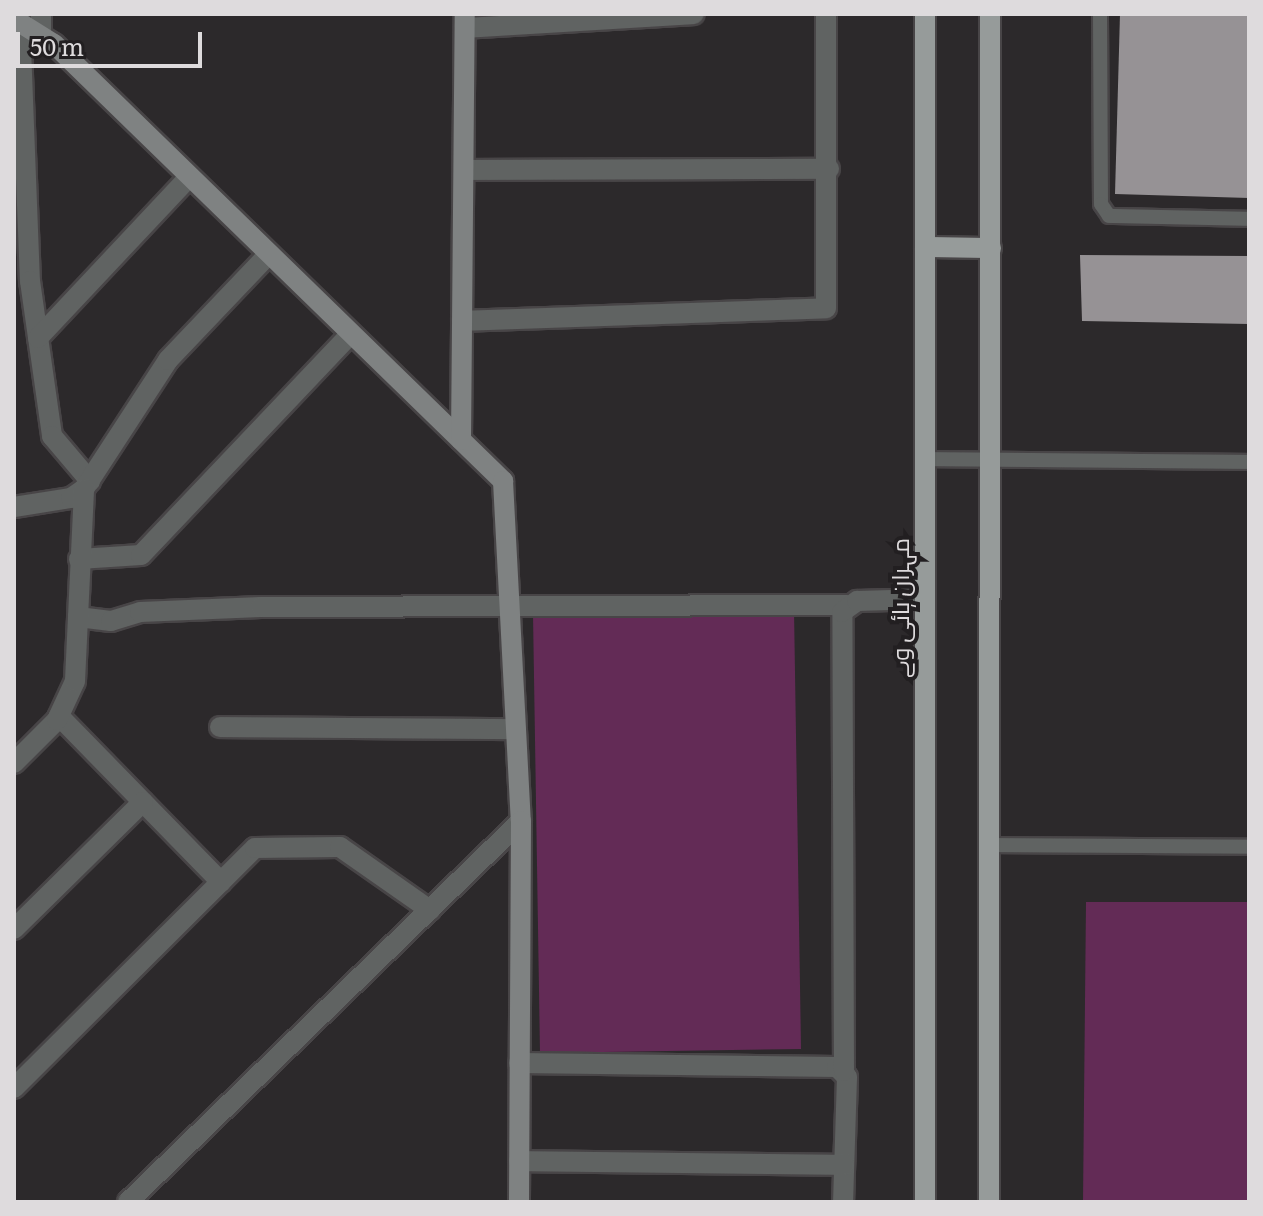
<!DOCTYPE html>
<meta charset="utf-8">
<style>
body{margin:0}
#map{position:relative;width:1263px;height:1216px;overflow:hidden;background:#2c292b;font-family:Literata,Cairo,serif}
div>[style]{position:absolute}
.green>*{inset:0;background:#632b56}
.building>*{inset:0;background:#969295}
.roads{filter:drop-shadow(2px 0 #484547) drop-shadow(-2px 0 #484547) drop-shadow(0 2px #484547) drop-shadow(0 -2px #484547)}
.lane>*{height:14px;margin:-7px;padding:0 7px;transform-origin:7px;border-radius:7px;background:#606362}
.street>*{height:20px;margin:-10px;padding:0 10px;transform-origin:10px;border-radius:10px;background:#606362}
.secondary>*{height:20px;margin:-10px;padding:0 10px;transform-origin:10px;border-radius:10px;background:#7f8282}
.primary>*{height:20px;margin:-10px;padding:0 10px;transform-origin:10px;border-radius:10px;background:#969b9a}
span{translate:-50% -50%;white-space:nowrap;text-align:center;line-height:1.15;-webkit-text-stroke:8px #221f21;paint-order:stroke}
.street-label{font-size:24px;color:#dedbdd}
.frame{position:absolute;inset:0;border:16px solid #dedbdd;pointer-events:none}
.scale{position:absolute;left:16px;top:32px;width:186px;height:36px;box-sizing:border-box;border:4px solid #dedbdd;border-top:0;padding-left:10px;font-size:24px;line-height:28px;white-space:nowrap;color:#dedbdd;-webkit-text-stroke:6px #221f21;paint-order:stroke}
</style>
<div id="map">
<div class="green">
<i style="clip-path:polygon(794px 610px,801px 1049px,540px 1053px,533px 614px)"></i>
<i style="clip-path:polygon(1086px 902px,1249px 902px,1249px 1202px,1083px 1202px)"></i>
</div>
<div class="building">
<i style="clip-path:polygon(1120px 14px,1249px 14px,1249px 198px,1115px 194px)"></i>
<i style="clip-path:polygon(1080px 255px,1249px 256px,1249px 324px,1082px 321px)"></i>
</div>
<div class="roads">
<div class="lane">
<i style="left:1100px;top:14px;width:190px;rotate:89.7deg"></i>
<i style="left:1101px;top:204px;width:14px;rotate:56deg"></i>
<i style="left:1109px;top:216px;width:140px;rotate:1.2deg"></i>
<i style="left:923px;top:459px;width:326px;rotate:0.5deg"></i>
<i style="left:991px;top:845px;width:258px;rotate:0.4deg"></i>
</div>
<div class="street">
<i style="left:41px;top:14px;width:22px;rotate:90deg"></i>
<i style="left:20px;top:22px;width:259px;rotate:87.8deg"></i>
<i style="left:30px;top:281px;width:157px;rotate:81.9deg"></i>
<i style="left:52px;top:436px;width:59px;rotate:49.8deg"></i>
<i style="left:465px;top:28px;width:229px;rotate:-3.5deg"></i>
<i style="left:464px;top:170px;width:365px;rotate:-0.2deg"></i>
<i style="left:462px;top:321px;width:364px;rotate:-2deg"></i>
<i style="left:826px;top:308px;width:294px;rotate:-90deg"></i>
<i style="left:38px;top:338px;width:221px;rotate:-46.8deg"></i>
<i style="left:14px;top:507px;width:58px;rotate:-9deg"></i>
<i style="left:71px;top:498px;width:16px;rotate:-35deg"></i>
<i style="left:84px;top:489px;width:154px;rotate:-56.9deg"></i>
<i style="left:168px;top:360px;width:145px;rotate:-46.4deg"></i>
<i style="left:79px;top:559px;width:62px;rotate:-3.7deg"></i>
<i style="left:141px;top:555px;width:303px;rotate:-46.5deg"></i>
<i style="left:78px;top:617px;width:33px;rotate:7deg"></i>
<i style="left:111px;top:621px;width:30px;rotate:-17deg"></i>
<i style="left:140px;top:612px;width:121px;rotate:-2.4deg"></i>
<i style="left:261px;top:607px;width:586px;rotate:-0.2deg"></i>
<i style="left:59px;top:716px;width:232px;rotate:45.7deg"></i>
<i style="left:220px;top:727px;width:296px;rotate:0.4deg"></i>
<i style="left:14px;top:763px;width:61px;rotate:-45deg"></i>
<i style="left:57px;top:720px;width:43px;rotate:-65.2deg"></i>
<i style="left:75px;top:681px;width:192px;rotate:-87.3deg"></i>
<i style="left:14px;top:929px;width:181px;rotate:-44.6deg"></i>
<i style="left:519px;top:1063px;width:318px;rotate:0.7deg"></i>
<i style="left:837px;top:1067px;width:14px;rotate:45deg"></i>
<i style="left:847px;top:1077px;width:125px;rotate:91.8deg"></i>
<i style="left:844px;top:1071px;width:459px;rotate:-90.2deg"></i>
<i style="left:842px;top:612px;width:19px;rotate:-36deg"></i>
<i style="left:857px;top:601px;width:68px;rotate:-1.7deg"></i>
<i style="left:14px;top:1088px;width:340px;rotate:-44.9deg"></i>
<i style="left:255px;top:848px;width:85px;rotate:-0.7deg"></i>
<i style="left:340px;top:847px;width:110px;rotate:35deg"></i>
<i style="left:519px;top:1161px;width:325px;rotate:0.7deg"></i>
<i style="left:128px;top:1202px;width:547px;rotate:-44.11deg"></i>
</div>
<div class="secondary">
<i style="left:14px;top:19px;width:47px;rotate:32deg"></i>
<i style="left:54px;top:44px;width:627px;rotate:44.22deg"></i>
<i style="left:503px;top:481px;width:340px;rotate:87deg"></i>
<i style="left:521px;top:821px;width:381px;rotate:90.3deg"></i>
<i style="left:461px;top:440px;width:426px;rotate:-89.5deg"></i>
</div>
<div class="primary">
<i style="left:925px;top:247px;width:66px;rotate:0.9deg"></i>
<i style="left:925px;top:1202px;width:1188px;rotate:-90deg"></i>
<i style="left:989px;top:1202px;width:1188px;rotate:-89.95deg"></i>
</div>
</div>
<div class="street-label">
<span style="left:899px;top:608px;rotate:-90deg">مہران ہائی وے</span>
</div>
<div class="frame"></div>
<div class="scale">50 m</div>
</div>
